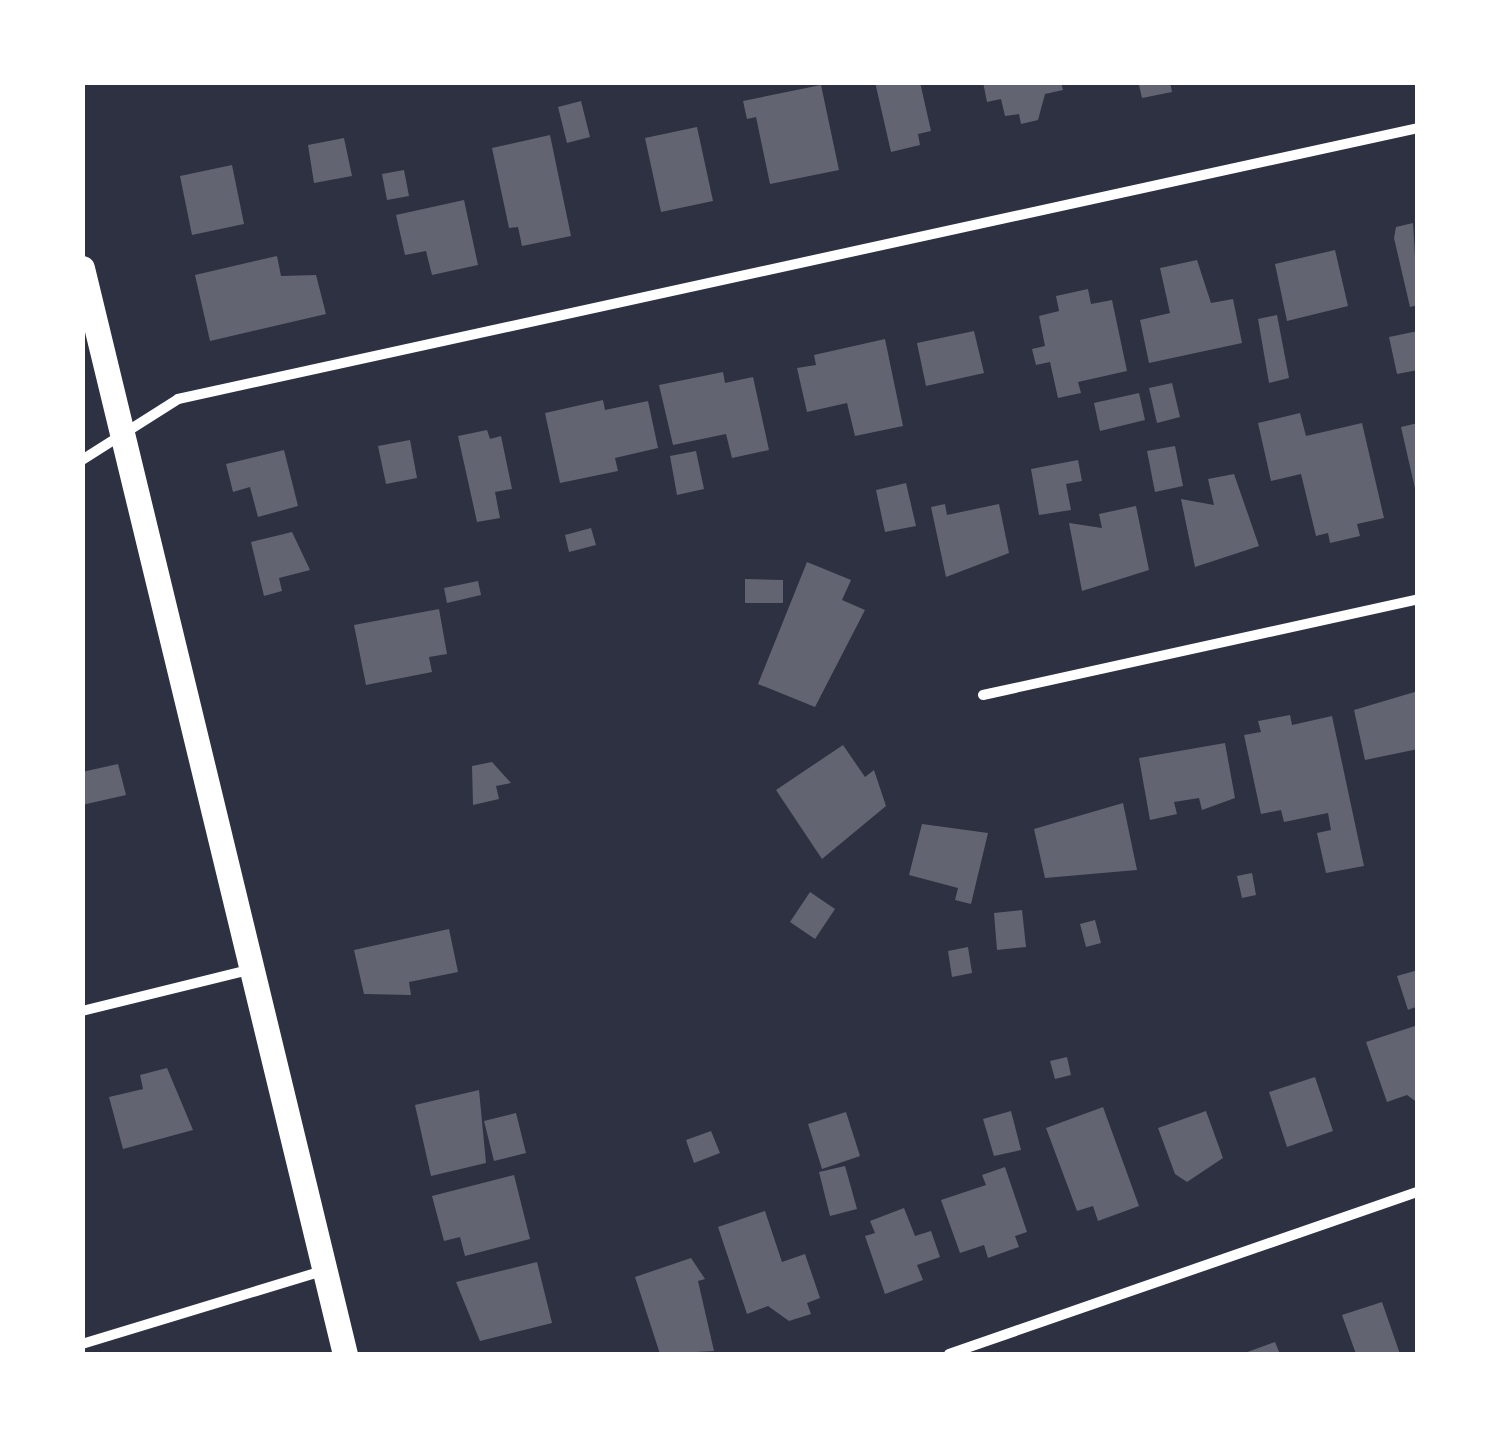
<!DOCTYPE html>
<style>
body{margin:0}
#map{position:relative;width:1500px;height:1437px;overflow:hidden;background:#2d3142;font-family:"Titillium Web",sans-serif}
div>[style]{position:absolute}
.building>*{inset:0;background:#626471}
.minor>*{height:10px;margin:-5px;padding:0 5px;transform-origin:5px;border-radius:5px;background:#fff}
.primary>*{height:25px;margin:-12.5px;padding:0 12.5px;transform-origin:12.5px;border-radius:12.5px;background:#fff}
span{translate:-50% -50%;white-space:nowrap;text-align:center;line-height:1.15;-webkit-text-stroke:10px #fff;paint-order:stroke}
.frame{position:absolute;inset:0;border:85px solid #fff;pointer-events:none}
</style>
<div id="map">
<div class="building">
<i style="clip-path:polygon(875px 82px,920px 82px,931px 131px,918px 134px,920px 145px,891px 152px)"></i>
<i style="clip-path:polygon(983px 82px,1061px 82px,1063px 90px,1045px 94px,1038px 120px,1021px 124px,1019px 114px,1005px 116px,1001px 99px,987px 102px)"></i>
<i style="clip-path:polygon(1124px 82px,1170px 82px,1172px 92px,1142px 98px,1139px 85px)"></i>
<i style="clip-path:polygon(821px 85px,839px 170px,770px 184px,756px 117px,747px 119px,743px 101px)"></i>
<i style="clip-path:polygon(581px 101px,590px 137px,567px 143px,558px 107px)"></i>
<i style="clip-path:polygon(697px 127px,713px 201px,661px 212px,645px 138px)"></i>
<i style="clip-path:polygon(550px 135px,571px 236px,522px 246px,518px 227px,509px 228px,492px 148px)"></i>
<i style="clip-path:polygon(344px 138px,352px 176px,314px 183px,308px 145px)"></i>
<i style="clip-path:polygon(232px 165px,244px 224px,192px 235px,180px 176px)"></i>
<i style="clip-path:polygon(404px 170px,409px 196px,387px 200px,382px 174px)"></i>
<i style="clip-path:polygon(464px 200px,478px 265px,432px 275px,426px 251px,405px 255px,396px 215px)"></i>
<i style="clip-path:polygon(1413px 223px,1418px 305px,1410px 307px,1394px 238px,1396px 227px)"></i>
<i style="clip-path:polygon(1335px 250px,1348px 306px,1287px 321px,1275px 264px)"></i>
<i style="clip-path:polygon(277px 256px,281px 276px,316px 275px,326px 314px,210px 341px,195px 275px)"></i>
<i style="clip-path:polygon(1197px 260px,1211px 303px,1233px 299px,1242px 343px,1149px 363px,1140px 320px,1170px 313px,1160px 268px)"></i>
<i style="clip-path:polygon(1088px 289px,1091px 304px,1112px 300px,1127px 371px,1078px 382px,1081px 393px,1058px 398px,1050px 362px,1036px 365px,1032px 349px,1045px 346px,1039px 316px,1059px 311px,1056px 296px)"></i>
<i style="clip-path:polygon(1277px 315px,1289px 378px,1269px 383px,1258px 319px)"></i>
<i style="clip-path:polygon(974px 331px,984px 373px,926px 386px,917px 343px)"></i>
<i style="clip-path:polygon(1418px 331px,1418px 370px,1397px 374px,1389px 337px)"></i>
<i style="clip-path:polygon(885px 339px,903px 426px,855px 436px,847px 403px,807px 412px,797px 368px,816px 365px,814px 355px)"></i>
<i style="clip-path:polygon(723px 372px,725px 383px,753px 377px,769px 450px,732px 458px,726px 434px,673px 445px,659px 385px)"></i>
<i style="clip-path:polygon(1172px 383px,1180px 417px,1157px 423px,1149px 388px)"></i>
<i style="clip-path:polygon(1139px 393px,1145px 420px,1100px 431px,1094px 403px)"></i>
<i style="clip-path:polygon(603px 400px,605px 410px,648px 401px,658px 448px,615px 458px,618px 471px,560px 483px,545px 413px)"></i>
<i style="clip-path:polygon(1300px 413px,1306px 436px,1362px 423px,1384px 518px,1357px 524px,1360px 536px,1330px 543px,1328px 533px,1316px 536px,1301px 474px,1271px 481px,1258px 423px)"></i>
<i style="clip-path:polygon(1418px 423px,1418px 493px,1416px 493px,1401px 427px)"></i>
<i style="clip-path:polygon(487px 430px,490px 439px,501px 436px,512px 489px,495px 492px,500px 518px,477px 522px,458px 436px)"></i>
<i style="clip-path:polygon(410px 440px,417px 478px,386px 484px,378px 446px)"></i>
<i style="clip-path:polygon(1175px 446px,1183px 486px,1155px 492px,1147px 451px)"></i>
<i style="clip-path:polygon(284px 450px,298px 506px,258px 517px,250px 487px,233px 492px,226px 464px)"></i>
<i style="clip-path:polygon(696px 451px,704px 489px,677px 495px,670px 456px)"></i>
<i style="clip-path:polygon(1078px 460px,1082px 481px,1066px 484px,1071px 510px,1039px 515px,1031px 469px)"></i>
<i style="clip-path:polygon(1234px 474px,1259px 546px,1195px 567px,1181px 499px,1214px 505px,1208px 479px)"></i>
<i style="clip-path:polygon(906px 483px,916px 526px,885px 532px,876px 490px)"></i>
<i style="clip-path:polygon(945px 504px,947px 515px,999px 504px,1009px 553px,946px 577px,931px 507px)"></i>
<i style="clip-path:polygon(1136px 506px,1149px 570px,1082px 591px,1069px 523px,1102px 528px,1099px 514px)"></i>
<i style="clip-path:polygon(591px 528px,596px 545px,569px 552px,565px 535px)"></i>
<i style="clip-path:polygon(292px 532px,310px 570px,279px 578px,282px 591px,264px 596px,251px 542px)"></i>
<i style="clip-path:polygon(807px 562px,851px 580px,842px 600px,865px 610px,815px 707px,758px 684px)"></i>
<i style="clip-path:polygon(745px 579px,783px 580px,783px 603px,745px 603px)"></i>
<i style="clip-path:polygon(478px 581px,481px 595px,447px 603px,444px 588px)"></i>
<i style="clip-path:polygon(439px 609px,447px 654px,429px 657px,432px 672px,366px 685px,354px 625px)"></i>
<i style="clip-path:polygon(1418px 691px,1418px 749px,1365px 760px,1354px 710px)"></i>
<i style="clip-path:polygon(1290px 715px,1292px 725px,1332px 716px,1364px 866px,1326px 873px,1317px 833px,1331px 830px,1328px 813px,1284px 822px,1281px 810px,1261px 814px,1244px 735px,1261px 732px,1258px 721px)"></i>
<i style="clip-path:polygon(1225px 743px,1235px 798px,1202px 810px,1199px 798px,1174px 802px,1177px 814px,1150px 820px,1139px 758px)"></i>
<i style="clip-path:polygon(843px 745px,865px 777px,874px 770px,886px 806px,822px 859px,776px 790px)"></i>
<i style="clip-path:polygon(492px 762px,511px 783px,496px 786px,499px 799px,473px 805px,472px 766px)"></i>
<i style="clip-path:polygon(118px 764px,126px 795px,82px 805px,82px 772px)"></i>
<i style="clip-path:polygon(1123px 803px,1137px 870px,1045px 878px,1034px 829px)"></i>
<i style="clip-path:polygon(922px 824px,988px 833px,971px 904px,955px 900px,958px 888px,909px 875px)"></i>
<i style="clip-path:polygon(1252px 873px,1256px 895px,1242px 898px,1237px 876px)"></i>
<i style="clip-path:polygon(810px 892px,835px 909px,815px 939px,790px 922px)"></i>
<i style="clip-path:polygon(1022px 910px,1026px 947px,997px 950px,994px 913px)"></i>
<i style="clip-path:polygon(1095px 920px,1101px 943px,1086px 947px,1080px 924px)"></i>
<i style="clip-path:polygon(449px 929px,458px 972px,409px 982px,411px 995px,364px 994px,354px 950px)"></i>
<i style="clip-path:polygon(968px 947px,972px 973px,952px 977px,948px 951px)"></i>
<i style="clip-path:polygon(1418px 970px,1418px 1006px,1408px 1010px,1397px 976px)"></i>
<i style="clip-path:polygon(1418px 1025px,1418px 1103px,1407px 1095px,1387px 1102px,1366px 1042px)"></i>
<i style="clip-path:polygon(1067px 1057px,1071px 1075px,1055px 1079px,1050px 1061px)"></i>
<i style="clip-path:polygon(167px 1068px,193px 1130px,123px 1149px,109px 1097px,143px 1089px,140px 1075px)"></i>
<i style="clip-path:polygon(1315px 1077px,1333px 1131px,1287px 1147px,1269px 1092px)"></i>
<i style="clip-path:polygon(479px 1090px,486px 1163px,431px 1176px,415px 1105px)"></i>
<i style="clip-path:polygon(1103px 1107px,1139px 1206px,1098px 1221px,1093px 1206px,1077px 1211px,1046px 1128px)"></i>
<i style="clip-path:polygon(1011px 1111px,1021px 1150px,994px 1156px,983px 1119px)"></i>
<i style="clip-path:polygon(1206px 1111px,1223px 1158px,1187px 1182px,1175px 1174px,1158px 1128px)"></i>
<i style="clip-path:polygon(846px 1112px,860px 1156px,822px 1169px,808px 1124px)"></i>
<i style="clip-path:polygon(516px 1113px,526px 1153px,494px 1161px,484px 1121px)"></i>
<i style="clip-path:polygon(711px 1131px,720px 1153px,694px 1163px,686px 1140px)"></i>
<i style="clip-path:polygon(845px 1166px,857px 1209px,830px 1216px,819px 1172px)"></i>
<i style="clip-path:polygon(1005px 1167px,1027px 1232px,1015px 1236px,1019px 1247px,988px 1258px,984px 1245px,960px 1253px,941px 1200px,986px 1185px,982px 1175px)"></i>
<i style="clip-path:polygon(514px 1175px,530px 1239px,465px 1256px,460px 1237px,444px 1241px,432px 1196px)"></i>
<i style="clip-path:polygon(904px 1208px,915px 1236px,931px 1231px,940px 1257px,917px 1265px,923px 1280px,885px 1294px,865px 1236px,875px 1233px,870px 1221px)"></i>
<i style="clip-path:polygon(765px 1211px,782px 1262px,805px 1254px,820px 1298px,807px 1303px,811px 1314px,789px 1321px,768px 1306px,747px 1314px,718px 1227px)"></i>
<i style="clip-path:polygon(691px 1258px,705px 1279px,698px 1281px,714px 1351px,660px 1354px,635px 1277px)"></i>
<i style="clip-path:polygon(537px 1262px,552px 1323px,480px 1341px,456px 1282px)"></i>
<i style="clip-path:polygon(1382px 1302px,1400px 1354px,1356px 1354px,1342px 1315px)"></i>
<i style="clip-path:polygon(1275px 1342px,1280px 1354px,1242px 1354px)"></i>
</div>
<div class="minor">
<i style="left:82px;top:460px;width:114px;rotate:-32.4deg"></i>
<i style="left:178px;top:399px;width:1269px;rotate:-12.33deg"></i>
<i style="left:983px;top:695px;width:445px;rotate:-12.4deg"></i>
<i style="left:82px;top:1011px;width:172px;rotate:-13.8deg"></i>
<i style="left:82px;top:1344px;width:252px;rotate:-16.9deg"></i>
<i style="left:949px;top:1354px;width:496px;rotate:-19.1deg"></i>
</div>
<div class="primary">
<i style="left:82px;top:268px;width:1117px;rotate:76.39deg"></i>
</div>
<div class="frame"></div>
</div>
